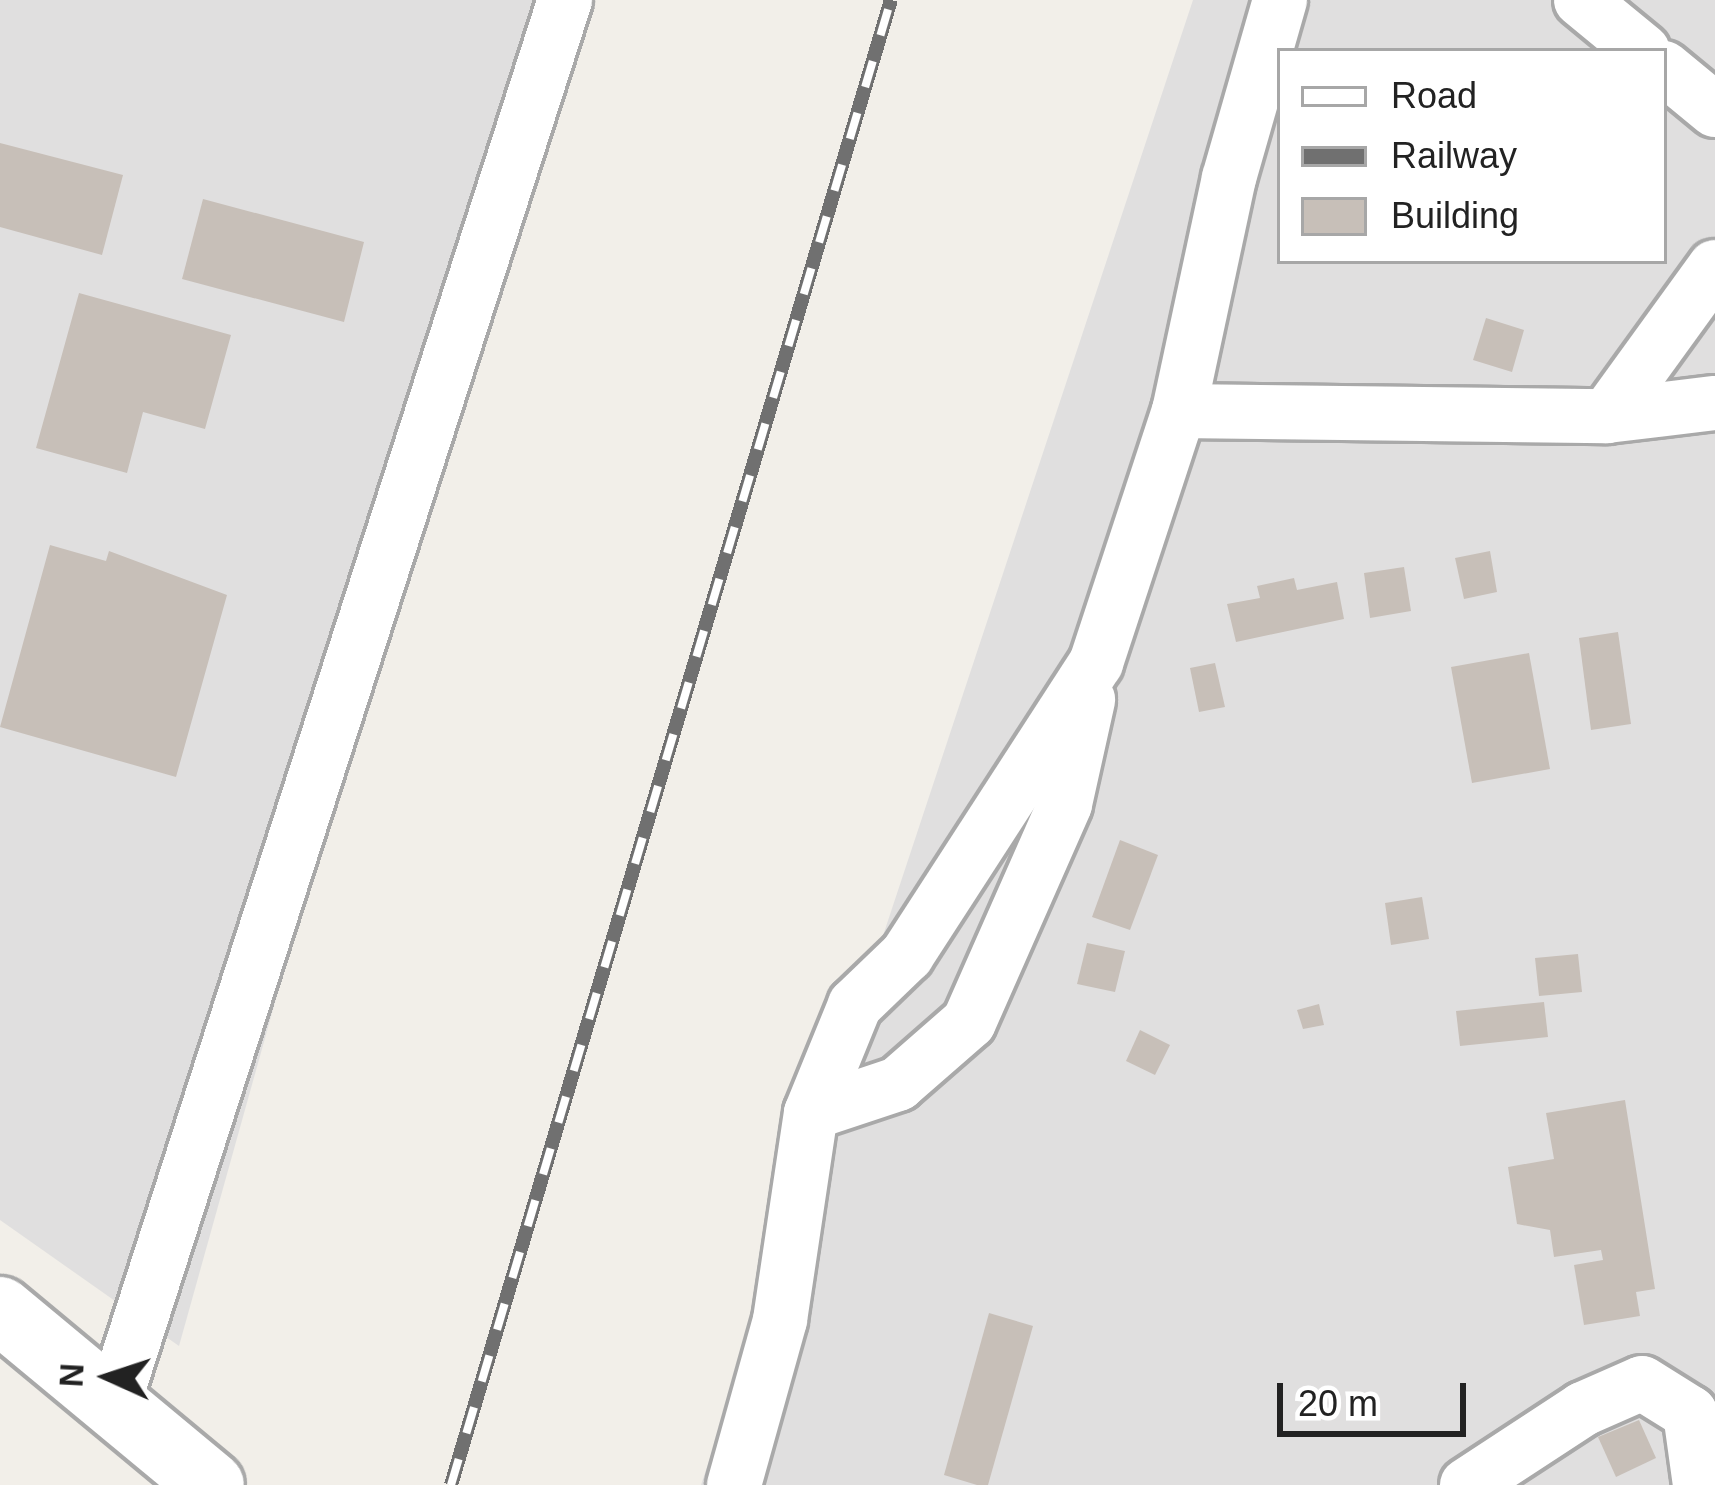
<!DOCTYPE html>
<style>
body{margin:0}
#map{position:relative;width:1715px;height:1485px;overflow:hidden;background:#f2efe9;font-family:Arial,sans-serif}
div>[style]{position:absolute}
.residential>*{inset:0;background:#e0dfdf}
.building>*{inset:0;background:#c7bfb8}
.roads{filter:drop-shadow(3px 0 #a9a9a9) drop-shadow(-3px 0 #a9a9a9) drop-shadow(0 3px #a9a9a9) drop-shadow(0 -3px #a9a9a9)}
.minor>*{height:54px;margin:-27px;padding:0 27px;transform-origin:27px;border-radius:27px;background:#fff}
.tertiary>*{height:66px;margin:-33px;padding:0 33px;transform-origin:33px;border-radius:33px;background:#fff}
.rail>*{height:14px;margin-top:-7px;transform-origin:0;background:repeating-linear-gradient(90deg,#fff 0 27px,#707070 0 54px);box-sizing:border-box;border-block:3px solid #707070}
span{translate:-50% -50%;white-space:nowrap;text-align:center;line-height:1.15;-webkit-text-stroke:9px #fff;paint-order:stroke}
.legend{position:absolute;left:1277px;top:48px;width:390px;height:216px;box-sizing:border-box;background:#fff;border:3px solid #a7a7a7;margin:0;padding:15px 21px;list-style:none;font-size:36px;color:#222}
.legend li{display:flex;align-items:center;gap:24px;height:60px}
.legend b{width:60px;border:3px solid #a7a7a7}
.north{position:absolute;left:48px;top:1317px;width:120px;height:120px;-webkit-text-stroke:9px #fff;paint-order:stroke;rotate:273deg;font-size:33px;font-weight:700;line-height:48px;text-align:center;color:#222}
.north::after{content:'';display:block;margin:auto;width:42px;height:54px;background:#222;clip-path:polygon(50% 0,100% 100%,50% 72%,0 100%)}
.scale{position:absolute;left:1277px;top:1383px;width:189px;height:54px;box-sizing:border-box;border:6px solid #222;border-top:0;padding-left:15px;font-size:36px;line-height:42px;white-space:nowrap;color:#222;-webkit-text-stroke:9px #fff;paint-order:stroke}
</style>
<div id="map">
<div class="residential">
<i style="clip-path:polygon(0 0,555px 0,179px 1346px,0 1220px)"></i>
<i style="clip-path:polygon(evenodd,1193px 0,1715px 0,1715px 1485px,701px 1485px,1193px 0,1280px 51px,1664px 51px,1664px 261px,1280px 261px,1280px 51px)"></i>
</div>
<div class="building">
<i style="clip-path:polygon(0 143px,123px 175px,102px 255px,0 227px)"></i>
<i style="clip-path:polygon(203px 199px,364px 242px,344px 322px,182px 279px)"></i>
<i style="clip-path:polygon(79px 293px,231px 335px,205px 429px,143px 412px,127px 473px,36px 448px)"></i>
<i style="clip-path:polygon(1486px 318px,1524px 330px,1512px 372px,1473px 360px)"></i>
<i style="clip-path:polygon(50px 545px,106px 561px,109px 551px,227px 595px,176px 777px,0 727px)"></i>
<i style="clip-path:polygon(1490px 551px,1497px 592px,1464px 599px,1455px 558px)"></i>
<i style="clip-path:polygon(1404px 567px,1411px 611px,1370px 618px,1364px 573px)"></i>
<i style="clip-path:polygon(1294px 578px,1297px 590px,1337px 582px,1344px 619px,1236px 642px,1227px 604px,1260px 598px,1257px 586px)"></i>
<i style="clip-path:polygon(1618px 632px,1631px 724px,1591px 730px,1579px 638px)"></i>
<i style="clip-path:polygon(1529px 653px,1550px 769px,1472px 783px,1451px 667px)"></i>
<i style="clip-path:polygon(1215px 663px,1225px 707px,1199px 712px,1190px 668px)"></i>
<i style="clip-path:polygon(1120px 840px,1158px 855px,1130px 930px,1092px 917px)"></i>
<i style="clip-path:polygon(1422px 897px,1429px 939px,1391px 945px,1385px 903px)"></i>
<i style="clip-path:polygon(1087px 943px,1125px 951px,1115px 992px,1077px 984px)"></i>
<i style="clip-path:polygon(1578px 954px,1582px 992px,1539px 996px,1535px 958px)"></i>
<i style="clip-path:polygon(1544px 1002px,1548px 1037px,1460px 1046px,1456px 1011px)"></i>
<i style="clip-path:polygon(1319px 1004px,1324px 1025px,1303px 1029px,1297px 1010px)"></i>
<i style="clip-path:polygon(1140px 1030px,1170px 1045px,1155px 1075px,1126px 1061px)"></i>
<i style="clip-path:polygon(1625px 1100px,1655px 1289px,1636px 1292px,1640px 1316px,1584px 1325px,1574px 1265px,1603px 1260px,1601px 1250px,1554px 1257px,1550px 1230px,1517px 1224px,1508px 1167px,1554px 1159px,1546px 1113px)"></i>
<i style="clip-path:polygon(989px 1313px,1033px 1326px,988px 1485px,977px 1485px,944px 1475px)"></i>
<i style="clip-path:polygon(1639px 1420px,1656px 1458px,1616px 1477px,1598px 1437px)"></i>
</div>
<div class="roads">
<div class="minor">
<i style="left:1581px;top:0;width:80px;rotate:39.4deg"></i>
<i style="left:1664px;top:68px;width:66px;rotate:39.5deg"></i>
<i style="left:1179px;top:411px;width:428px;rotate:0.7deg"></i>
<i style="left:1607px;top:416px;width:109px;rotate:-6.9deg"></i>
<i style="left:1607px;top:416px;width:184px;rotate:-54.1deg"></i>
<i style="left:811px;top:1113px;width:92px;rotate:-18.4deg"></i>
<i style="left:898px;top:1084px;width:94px;rotate:-41.1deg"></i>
<i style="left:969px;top:1022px;width:238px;rotate:-66.2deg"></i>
<i style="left:1065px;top:804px;width:107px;rotate:-77.5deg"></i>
<i style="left:114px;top:1402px;width:1473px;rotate:-72.17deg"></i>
<i style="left:734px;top:1485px;width:171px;rotate:-74.4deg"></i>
<i style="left:780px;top:1320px;width:209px;rotate:-81.5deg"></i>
<i style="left:811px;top:1113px;width:117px;rotate:-67.8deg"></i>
<i style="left:855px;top:1005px;width:72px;rotate:-43.9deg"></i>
<i style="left:907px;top:955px;width:348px;rotate:-57.1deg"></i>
<i style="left:1096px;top:663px;width:265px;rotate:-71.8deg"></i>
<i style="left:1179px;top:411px;width:238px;rotate:-77.9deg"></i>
<i style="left:1229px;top:178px;width:185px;rotate:-74deg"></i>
<i style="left:1467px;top:1485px;width:139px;rotate:-33.2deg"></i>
<i style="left:1583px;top:1409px;width:64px;rotate:-23.8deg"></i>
<i style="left:1642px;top:1383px;width:57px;rotate:32deg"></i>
<i style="left:1690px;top:1413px;width:73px;rotate:82.1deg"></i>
</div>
<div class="tertiary">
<i style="left:0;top:1310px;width:274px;rotate:39.7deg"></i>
</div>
</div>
<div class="rail">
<i style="left:451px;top:1485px;width:1549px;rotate:-73.5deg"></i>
</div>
<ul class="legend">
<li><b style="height:15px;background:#fff"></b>Road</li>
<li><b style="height:15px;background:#707070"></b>Railway</li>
<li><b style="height:33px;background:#c7bfb8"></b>Building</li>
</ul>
<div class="north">N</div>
<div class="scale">20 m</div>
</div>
